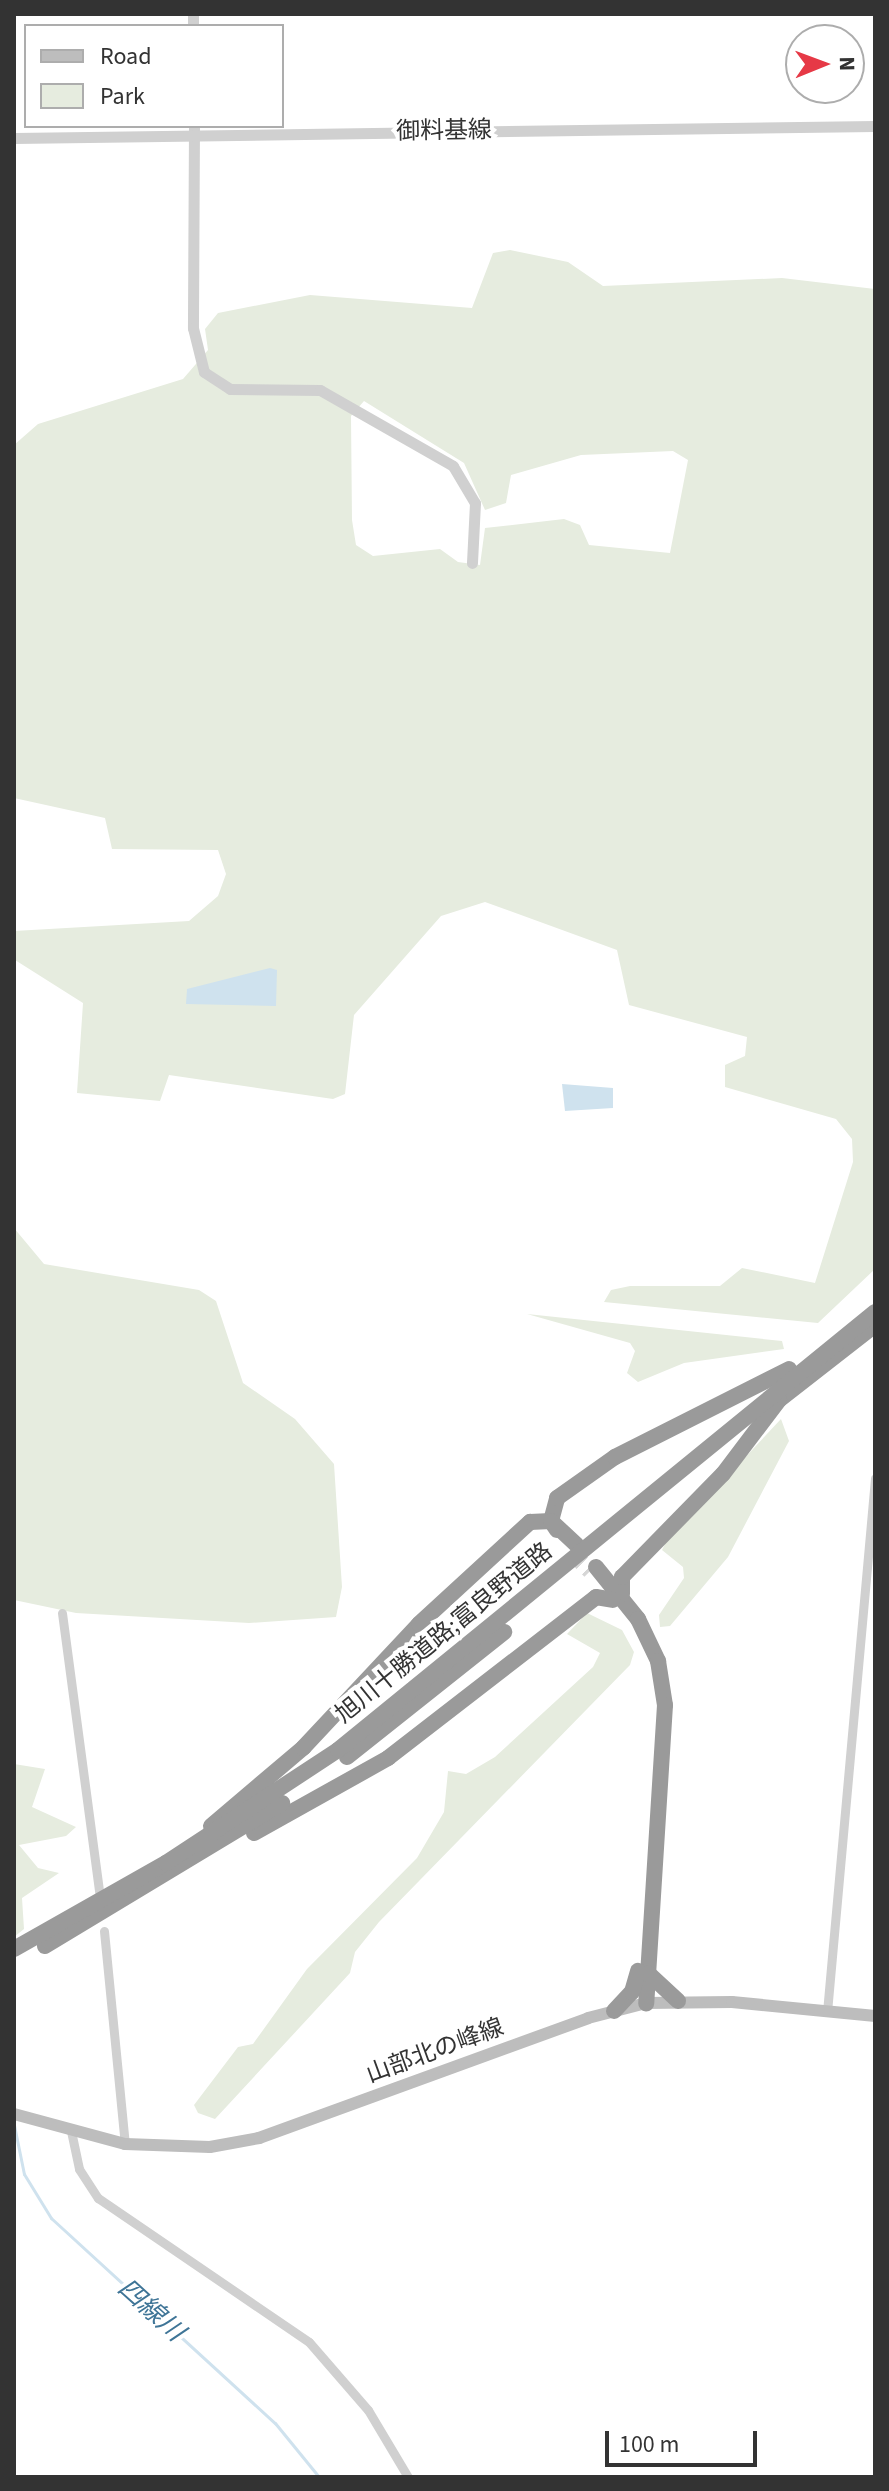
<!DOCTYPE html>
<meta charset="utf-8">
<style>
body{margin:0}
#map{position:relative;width:889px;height:2491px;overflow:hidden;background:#fff;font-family:"Source Sans 3","Noto Sans JP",sans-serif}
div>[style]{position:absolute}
.green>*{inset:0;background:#e6ecdf}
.water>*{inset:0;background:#cfe2ee}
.stream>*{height:3px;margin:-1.5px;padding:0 1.5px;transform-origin:1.5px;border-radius:1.5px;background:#cfe2ee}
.motorway-tunnel>*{height:16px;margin-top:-8px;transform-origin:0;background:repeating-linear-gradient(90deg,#d6d6d6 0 16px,transparent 0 24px)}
.minor>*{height:9px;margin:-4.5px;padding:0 4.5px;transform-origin:4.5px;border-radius:4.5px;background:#d0d0d0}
.tertiary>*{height:11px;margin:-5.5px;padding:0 5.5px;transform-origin:5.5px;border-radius:5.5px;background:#d0d0d0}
.secondary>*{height:12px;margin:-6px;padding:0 6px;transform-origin:6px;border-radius:6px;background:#bdbdbd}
.motorway>*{height:16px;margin:-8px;padding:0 8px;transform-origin:8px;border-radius:8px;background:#9a9a9a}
span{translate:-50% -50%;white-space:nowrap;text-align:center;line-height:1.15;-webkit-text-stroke:8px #fff;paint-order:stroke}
.street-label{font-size:24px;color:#333}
.water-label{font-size:26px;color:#3f7597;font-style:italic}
.frame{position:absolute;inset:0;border:16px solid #333;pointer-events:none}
.legend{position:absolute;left:24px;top:24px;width:260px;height:104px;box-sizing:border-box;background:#fff;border:2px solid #adadad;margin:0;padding:10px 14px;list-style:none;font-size:24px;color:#333}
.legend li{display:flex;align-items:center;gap:16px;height:40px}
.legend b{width:40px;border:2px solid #adadad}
.north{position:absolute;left:785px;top:24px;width:80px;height:80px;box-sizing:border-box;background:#fff;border:2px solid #adadad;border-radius:50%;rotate:89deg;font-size:22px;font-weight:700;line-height:32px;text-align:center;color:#333}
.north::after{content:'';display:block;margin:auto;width:28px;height:36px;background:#e63946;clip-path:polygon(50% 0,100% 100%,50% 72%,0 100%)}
.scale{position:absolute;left:605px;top:2431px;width:152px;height:36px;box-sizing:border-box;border:4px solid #333;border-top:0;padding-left:10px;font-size:24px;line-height:28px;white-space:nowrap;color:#333;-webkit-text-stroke:6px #fff;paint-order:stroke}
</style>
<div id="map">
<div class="green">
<i style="clip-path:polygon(evenodd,510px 250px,568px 262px,603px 286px,782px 278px,875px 289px,875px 1269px,818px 1323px,604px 1302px,611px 1290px,630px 1286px,720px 1286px,742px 1268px,815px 1283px,853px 1162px,852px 1139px,836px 1119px,725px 1087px,725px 1065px,745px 1056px,747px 1037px,629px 1005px,617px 950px,485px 902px,441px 916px,354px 1015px,345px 1094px,333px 1099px,169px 1075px,160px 1101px,77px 1093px,83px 1003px,15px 960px,14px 931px,189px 921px,218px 896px,226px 874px,218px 850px,112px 849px,105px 818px,14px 798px,14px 445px,38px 424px,183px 379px,208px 350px,205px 329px,218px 313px,310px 295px,472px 308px,493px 253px,510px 250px,364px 401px,464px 463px,485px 510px,506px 503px,511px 475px,581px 455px,673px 451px,688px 460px,670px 553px,589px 545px,580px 525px,564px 519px,485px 528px,480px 565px,458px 562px,440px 549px,373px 556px,356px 545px,352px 520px,351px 416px,364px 401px)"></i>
<i style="clip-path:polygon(14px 1228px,44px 1264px,199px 1290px,216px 1301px,243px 1383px,295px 1419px,334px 1464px,342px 1587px,336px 1617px,249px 1623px,76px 1613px,14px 1600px)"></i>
<i style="clip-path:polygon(527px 1314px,782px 1341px,784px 1349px,684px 1363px,638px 1382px,627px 1373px,635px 1351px,630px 1343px)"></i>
<i style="clip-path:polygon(781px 1419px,789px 1441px,728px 1557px,670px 1626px,660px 1627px,659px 1615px,684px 1578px,683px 1567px,662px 1550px,666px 1542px)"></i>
<i style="clip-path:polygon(587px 1613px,622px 1630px,634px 1652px,630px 1665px,379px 1922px,355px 1952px,350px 1973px,215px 2119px,198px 2113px,194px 2105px,238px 2047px,253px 2044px,307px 1969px,417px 1858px,444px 1812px,448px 1771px,466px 1774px,495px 1757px,593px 1667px,600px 1653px,567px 1634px)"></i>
<i style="clip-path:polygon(14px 1764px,45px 1769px,32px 1807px,76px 1827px,66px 1836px,19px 1845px,38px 1868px,59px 1873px,22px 1898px,24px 1929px,14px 1937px)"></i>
</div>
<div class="water">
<i style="clip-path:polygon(270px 968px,277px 970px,276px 1006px,186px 1004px,187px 989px)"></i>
<i style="clip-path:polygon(562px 1084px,613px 1088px,613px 1108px,565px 1111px)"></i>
</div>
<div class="stream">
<i style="left:14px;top:2125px;width:50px;rotate:78.5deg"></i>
<i style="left:24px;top:2174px;width:52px;rotate:58.5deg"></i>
<i style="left:51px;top:2218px;width:304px;rotate:42.5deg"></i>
<i style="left:275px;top:2423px;width:70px;rotate:50.8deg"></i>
</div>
<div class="motorway-tunnel">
<i style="left:571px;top:1552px;width:27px;rotate:45deg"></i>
</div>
<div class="minor">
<i style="left:62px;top:1613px;width:281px;rotate:82.4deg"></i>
<i style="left:104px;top:1931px;width:214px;rotate:84.4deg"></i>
<i style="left:827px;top:2012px;width:536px;rotate:-84.86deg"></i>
<i style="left:71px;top:2131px;width:39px;rotate:78deg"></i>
<i style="left:79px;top:2169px;width:35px;rotate:57deg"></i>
<i style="left:98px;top:2198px;width:255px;rotate:34.3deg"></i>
<i style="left:309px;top:2342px;width:90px;rotate:49.1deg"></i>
<i style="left:368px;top:2410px;width:78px;rotate:59.2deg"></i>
</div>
<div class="tertiary">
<i style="left:193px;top:14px;width:12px;rotate:90deg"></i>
<i style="left:194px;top:126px;width:202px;rotate:90.3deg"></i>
<i style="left:193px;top:328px;width:45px;rotate:76deg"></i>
<i style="left:204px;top:372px;width:31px;rotate:33deg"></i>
<i style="left:230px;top:389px;width:90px;rotate:0.6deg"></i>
<i style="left:320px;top:390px;width:153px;rotate:29.7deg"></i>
<i style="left:453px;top:466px;width:43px;rotate:59.3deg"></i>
<i style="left:475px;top:503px;width:60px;rotate:92.9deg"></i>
<i style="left:14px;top:138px;width:861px;rotate:-0.8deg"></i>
</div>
<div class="secondary">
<i style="left:14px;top:2114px;width:115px;rotate:15.1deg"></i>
<i style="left:125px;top:2144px;width:85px;rotate:2deg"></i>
<i style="left:210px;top:2147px;width:50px;rotate:-10.4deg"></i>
<i style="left:259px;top:2138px;width:350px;rotate:-20deg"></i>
<i style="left:588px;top:2018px;width:60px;rotate:-14.5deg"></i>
<i style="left:646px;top:2003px;width:86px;rotate:-0.7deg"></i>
<i style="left:732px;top:2002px;width:144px;rotate:5.6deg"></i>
</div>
<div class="motorway">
<i style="left:779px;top:1400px;width:122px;rotate:-38deg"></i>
<i style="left:557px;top:1530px;width:11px;rotate:-124deg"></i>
<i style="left:551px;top:1521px;width:24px;rotate:-75deg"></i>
<i style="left:557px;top:1498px;width:71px;rotate:-35.3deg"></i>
<i style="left:615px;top:1457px;width:195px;rotate:-26.8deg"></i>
<i style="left:596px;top:1567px;width:67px;rotate:51.1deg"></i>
<i style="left:638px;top:1619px;width:47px;rotate:64.5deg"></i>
<i style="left:658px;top:1661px;width:45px;rotate:81deg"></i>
<i style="left:665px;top:1705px;width:299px;rotate:93.6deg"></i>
<i style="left:622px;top:1594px;width:17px;rotate:-90deg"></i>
<i style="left:622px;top:1577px;width:144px;rotate:-45.6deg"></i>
<i style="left:723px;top:1474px;width:93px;rotate:-52.9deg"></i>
<i style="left:347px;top:1757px;width:201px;rotate:-38.5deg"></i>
<i style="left:211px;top:1826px;width:121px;rotate:-40.3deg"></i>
<i style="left:303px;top:1748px;width:170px;rotate:-46.9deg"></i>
<i style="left:419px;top:1624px;width:151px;rotate:-42.6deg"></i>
<i style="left:530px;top:1522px;width:21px;rotate:-3deg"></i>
<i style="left:551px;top:1521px;width:35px;rotate:43deg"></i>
<i style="left:254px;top:1833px;width:154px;rotate:-29.2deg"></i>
<i style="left:388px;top:1758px;width:263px;rotate:-37.7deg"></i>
<i style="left:596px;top:1597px;width:17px;rotate:10deg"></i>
<i style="left:45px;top:1946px;width:277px;rotate:-31.1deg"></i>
<i style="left:14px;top:1949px;width:175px;rotate:-29.5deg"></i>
<i style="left:166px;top:1863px;width:206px;rotate:-33.3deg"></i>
<i style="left:338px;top:1750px;width:693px;rotate:-39.2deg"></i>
<i style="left:648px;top:1973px;width:41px;rotate:43deg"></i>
<i style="left:614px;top:2011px;width:26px;rotate:-47deg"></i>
<i style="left:632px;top:1992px;width:22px;rotate:-74deg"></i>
</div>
<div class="street-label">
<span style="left:444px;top:131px;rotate:-1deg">御料基線</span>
<span style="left:444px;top:1633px;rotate:-39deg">旭川十勝道路;富良野道路</span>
<span style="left:435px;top:2051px;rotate:-20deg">山部北の峰線</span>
</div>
<div class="water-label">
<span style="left:151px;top:2310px;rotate:42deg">四線川</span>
</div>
<div class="frame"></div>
<ul class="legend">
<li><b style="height:10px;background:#bdbdbd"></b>Road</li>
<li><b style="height:22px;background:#e6ecdf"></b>Park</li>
</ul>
<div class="north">N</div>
<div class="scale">100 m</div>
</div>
